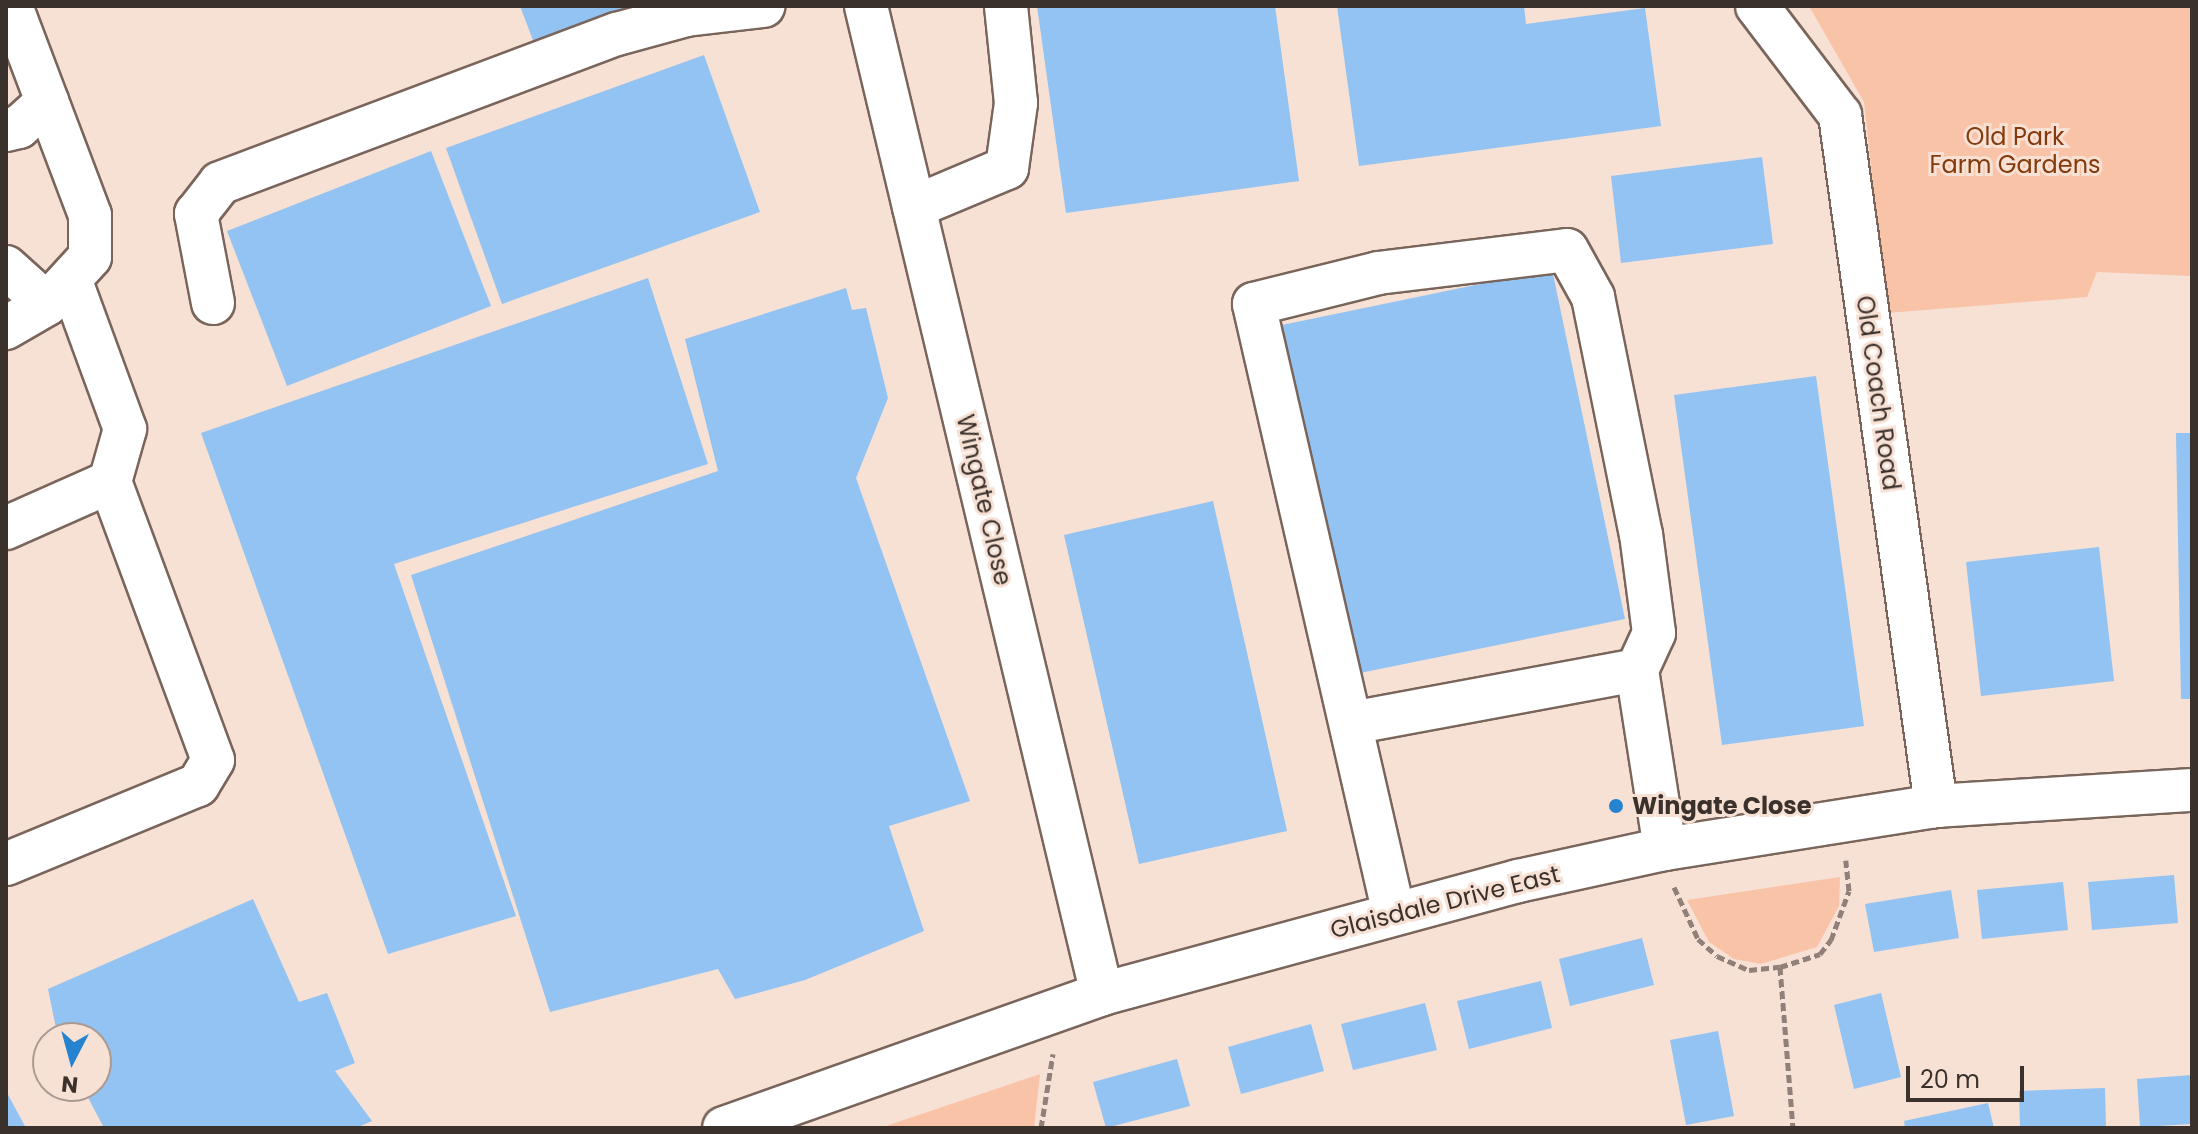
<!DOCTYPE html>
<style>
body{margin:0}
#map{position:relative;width:2198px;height:1134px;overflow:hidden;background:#f7e0d4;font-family:Poppins,sans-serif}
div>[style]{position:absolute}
.green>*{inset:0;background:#f9c3a8}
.building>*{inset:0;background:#92c3f2}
.path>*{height:5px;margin-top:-2.5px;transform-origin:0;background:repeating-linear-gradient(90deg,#908079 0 8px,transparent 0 12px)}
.roads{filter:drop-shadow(2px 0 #79655b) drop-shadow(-2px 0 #79655b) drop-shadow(0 2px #79655b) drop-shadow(0 -2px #79655b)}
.minor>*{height:42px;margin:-21px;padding:0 21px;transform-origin:21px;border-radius:21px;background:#fff}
.dots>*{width:22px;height:22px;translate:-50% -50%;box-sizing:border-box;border:4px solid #f7e0d4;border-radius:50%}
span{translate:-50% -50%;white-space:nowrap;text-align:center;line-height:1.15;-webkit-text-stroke:6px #f7e0d4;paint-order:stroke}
.park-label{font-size:24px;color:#843a0b}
.street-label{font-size:24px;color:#3a312d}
.poi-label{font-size:24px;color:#3a312d;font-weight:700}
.left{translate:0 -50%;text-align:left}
.frame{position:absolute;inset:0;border:8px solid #3a312d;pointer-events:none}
.north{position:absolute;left:32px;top:1022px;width:80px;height:80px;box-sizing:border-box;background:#f7e0d4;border:2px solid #ab9a91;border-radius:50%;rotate:186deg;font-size:22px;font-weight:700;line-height:32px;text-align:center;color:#3a312d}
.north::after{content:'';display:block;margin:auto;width:28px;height:36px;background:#2583cf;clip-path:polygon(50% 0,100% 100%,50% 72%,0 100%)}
.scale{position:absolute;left:1906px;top:1066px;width:118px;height:36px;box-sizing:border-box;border:4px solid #3a312d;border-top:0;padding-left:10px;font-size:24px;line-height:28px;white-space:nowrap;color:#3a312d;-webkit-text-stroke:6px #f7e0d4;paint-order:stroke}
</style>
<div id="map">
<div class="green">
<i style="clip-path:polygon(1809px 6px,2192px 6px,2192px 276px,2097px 272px,2087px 297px,1887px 313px,1864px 102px)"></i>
<i style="clip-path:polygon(1840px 877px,1839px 906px,1817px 947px,1761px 964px,1734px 959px,1709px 942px,1687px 900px)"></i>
<i style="clip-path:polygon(1040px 1074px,1034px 1128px,880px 1128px)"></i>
</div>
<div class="building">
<i style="clip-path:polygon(520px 6px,633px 6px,534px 43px)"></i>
<i style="clip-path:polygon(1037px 6px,1275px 6px,1299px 181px,1066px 213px)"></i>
<i style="clip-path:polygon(1337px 6px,1524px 6px,1526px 24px,1645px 8px,1661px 126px,1359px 166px)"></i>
<i style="clip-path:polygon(704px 55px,760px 212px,502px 304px,446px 148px)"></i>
<i style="clip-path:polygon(431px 151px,491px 306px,287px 386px,227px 231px)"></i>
<i style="clip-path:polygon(1762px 157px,1773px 244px,1621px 263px,1611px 176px)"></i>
<i style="clip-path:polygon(1552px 269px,1625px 619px,1355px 674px,1282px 325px)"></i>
<i style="clip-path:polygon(648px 278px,708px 464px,394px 564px,516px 916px,388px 954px,201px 433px)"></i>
<i style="clip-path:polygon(846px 288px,852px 310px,866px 308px,888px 398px,856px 478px,970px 801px,889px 826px,924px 931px,805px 980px,735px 999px,718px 969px,550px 1012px,411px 575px,718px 471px,685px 339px)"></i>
<i style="clip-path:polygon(1816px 376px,1864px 726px,1722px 745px,1674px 395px)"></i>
<i style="clip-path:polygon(2176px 433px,2192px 433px,2192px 699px,2181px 699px)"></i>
<i style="clip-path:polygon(1213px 501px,1287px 831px,1139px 864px,1064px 535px)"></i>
<i style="clip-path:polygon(2099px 547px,2114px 681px,1981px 696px,1966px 562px)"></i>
<i style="clip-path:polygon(2174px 875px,2178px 923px,2092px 930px,2088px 882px)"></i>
<i style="clip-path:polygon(2063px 882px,2068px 930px,1982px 939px,1977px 890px)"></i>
<i style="clip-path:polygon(1951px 890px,1959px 938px,1874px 952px,1865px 904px)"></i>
<i style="clip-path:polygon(253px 899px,299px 1002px,327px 993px,355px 1063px,335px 1071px,372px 1121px,356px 1128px,104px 1128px,82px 1086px,96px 1086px,96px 1038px,58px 1038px,48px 989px)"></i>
<i style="clip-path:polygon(1642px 938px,1654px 985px,1570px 1006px,1559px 959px)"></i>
<i style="clip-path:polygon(1541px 981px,1552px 1028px,1469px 1049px,1457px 1001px)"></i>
<i style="clip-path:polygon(1881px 993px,1901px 1077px,1854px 1089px,1834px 1005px)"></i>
<i style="clip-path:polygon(1425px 1003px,1437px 1050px,1353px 1070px,1341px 1024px)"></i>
<i style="clip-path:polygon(1311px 1024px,1324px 1071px,1241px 1094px,1228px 1047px)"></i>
<i style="clip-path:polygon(1718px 1031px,1734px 1116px,1686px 1125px,1670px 1040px)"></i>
<i style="clip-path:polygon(1177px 1059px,1190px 1106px,1106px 1128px,1093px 1082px)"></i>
<i style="clip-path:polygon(2192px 1075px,2192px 1124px,2140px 1127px,2137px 1079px)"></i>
<i style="clip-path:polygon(2105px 1088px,2106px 1128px,2020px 1128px,2019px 1091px)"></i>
<i style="clip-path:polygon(6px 1091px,26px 1128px,6px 1128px)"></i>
<i style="clip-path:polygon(1988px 1103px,1994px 1128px,1905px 1128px,1904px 1121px)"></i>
</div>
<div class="path">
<i style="left:1674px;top:887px;width:57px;rotate:65.2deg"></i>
<i style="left:1698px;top:939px;width:25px;rotate:42deg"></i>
<i style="left:1717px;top:956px;width:35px;rotate:24deg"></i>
<i style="left:1749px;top:970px;width:31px;rotate:-6deg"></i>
<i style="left:1780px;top:967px;width:42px;rotate:-18deg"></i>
<i style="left:1820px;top:954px;width:18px;rotate:-52deg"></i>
<i style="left:1831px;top:940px;width:52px;rotate:-69.8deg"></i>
<i style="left:1849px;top:891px;width:31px;rotate:-96deg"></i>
<i style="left:1780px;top:967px;width:162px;rotate:85.4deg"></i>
<i style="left:1041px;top:1128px;width:75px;rotate:-80.8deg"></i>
</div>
<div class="roads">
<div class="minor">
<i style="left:11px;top:6px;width:223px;rotate:69.3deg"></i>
<i style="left:90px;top:215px;width:42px;rotate:90deg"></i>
<i style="left:90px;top:257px;width:64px;rotate:132.5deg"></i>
<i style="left:866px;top:6px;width:1016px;rotate:76.57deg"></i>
<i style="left:1757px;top:6px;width:137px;rotate:52.7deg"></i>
<i style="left:1840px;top:115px;width:698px;rotate:82.09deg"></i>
<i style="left:6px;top:130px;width:13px;rotate:-13deg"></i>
<i style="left:19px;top:127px;width:38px;rotate:-42deg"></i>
<i style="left:914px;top:207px;width:101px;rotate:-22.8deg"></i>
<i style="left:1007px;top:168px;width:66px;rotate:-82.1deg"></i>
<i style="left:1016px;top:103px;width:98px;rotate:-95.9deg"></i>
<i style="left:6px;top:267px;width:55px;rotate:42.1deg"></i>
<i style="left:47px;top:304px;width:48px;rotate:149.7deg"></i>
<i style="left:213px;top:303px;width:91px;rotate:-100.8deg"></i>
<i style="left:196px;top:214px;width:39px;rotate:-52deg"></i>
<i style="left:220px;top:183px;width:424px;rotate:-20.6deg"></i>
<i style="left:617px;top:34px;width:72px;rotate:-15.4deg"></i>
<i style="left:686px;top:15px;width:78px;rotate:-6.7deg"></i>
<i style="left:6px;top:528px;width:114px;rotate:-23.9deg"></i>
<i style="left:1351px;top:723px;width:291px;rotate:-10.5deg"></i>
<i style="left:1637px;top:670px;width:181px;rotate:81.1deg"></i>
<i style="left:6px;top:864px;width:208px;rotate:-22.4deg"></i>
<i style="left:198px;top:785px;width:29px;rotate:-59deg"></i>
<i style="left:213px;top:760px;width:296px;rotate:-110.3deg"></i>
<i style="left:110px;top:482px;width:55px;rotate:-74.2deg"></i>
<i style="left:125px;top:429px;width:154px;rotate:-110.1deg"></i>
<i style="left:1394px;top:914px;width:626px;rotate:-102.93deg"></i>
<i style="left:1254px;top:304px;width:128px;rotate:-14deg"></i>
<i style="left:1378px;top:273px;width:190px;rotate:-6.9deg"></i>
<i style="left:1567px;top:250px;width:54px;rotate:61deg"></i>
<i style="left:1593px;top:297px;width:242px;rotate:78.6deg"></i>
<i style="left:1641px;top:534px;width:100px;rotate:82.5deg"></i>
<i style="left:1654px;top:633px;width:41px;rotate:114.7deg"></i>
<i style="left:724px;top:1128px;width:401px;rotate:-19.5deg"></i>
<i style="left:1102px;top:994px;width:431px;rotate:-15.2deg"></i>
<i style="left:1518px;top:881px;width:150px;rotate:-12.3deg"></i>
<i style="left:1665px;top:849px;width:274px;rotate:-9deg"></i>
<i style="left:1936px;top:806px;width:256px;rotate:-3.6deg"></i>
</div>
</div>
<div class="dots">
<i style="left:1616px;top:806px;background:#2583cf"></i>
</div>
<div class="park-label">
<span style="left:2015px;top:151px">Old Park<br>Farm Gardens</span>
</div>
<div class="street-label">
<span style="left:1878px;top:393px;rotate:82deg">Old Coach Road</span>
<span style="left:984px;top:500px;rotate:77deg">Wingate Close</span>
<span style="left:1445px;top:902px;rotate:-14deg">Glaisdale Drive East</span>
</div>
<div class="poi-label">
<span class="left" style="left:1632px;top:806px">Wingate Close</span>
</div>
<div class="frame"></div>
<div class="north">N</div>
<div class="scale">20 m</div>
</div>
